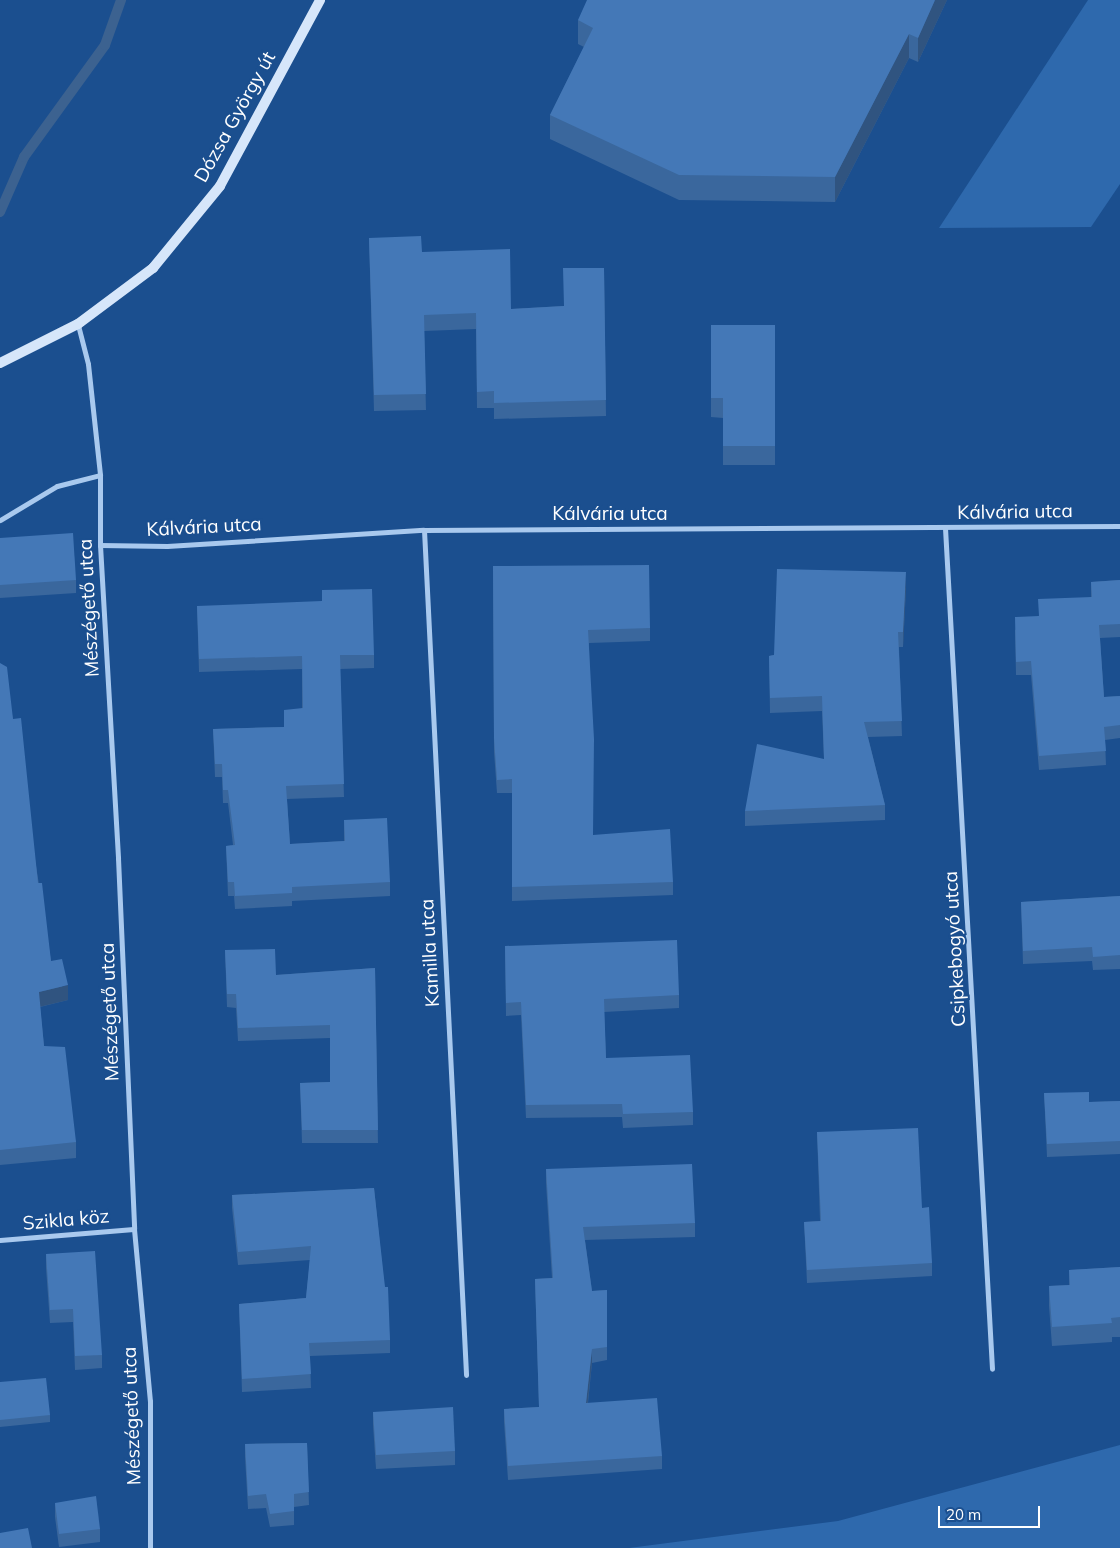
<!DOCTYPE html>
<meta charset="utf-8">
<style>
body{margin:0}
#map{position:relative;width:1120px;height:1548px;overflow:hidden;background:#1b4f8f;font-family:Mulish,sans-serif}
div>[style]{position:absolute}
.green>*{inset:0;background:#2e69ad}
.stream>*{height:10px;margin:-5px;padding:0 5px;transform-origin:5px;border-radius:5px;background:#3c6290}
.street>*{height:5px;margin:-2.5px;padding:0 2.5px;transform-origin:2.5px;border-radius:2.5px;background:#a9c9ee}
.secondary>*{height:10px;margin:-5px;padding:0 5px;transform-origin:5px;border-radius:5px;background:#d6e6fa}
.wall>*{inset:0;background:#3a679d}
.shaded-wall>*{inset:0;background:#305480}
.building>*{inset:0;background:#4478b7}
span{translate:-50% -50%;white-space:nowrap;text-align:center;line-height:1.15;-webkit-text-stroke:4px #1b4f8f;paint-order:stroke}
.street-label{font-size:19px;color:#fff}
.scale{position:absolute;left:938px;top:1506px;width:102px;height:22px;box-sizing:border-box;border:2px solid #fff;border-top:0;padding-left:6px;font-size:15px;line-height:18px;white-space:nowrap;color:#fff;-webkit-text-stroke:4px #1b4f8f;paint-order:stroke}
</style>
<div id="map">
<div class="green">
<i style="clip-path:polygon(1088px 0,1120px 0,1120px 184px,1091px 227px,939px 228px)"></i>
<i style="clip-path:polygon(1120px 1445px,1120px 1548px,629px 1548px,838px 1521px)"></i>
</div>
<div class="stream">
<i style="left:0;top:212px;width:60px;rotate:-66.4deg"></i>
<i style="left:24px;top:157px;width:138px;rotate:-54.1deg"></i>
<i style="left:105px;top:45px;width:48px;rotate:-70.4deg"></i>
</div>
<div class="street">
<i style="left:78px;top:325px;width:40px;rotate:75.6deg"></i>
<i style="left:88px;top:364px;width:112px;rotate:83.8deg"></i>
<i style="left:100px;top:475px;width:70px;rotate:90deg"></i>
<i style="left:100px;top:545px;width:314px;rotate:86.7deg"></i>
<i style="left:118px;top:858px;width:371px;rotate:87.5deg"></i>
<i style="left:134px;top:1229px;width:173px;rotate:84.7deg"></i>
<i style="left:150px;top:1401px;width:147px;rotate:90deg"></i>
<i style="left:0;top:520px;width:66px;rotate:-30.8deg"></i>
<i style="left:57px;top:486px;width:44px;rotate:-14.3deg"></i>
<i style="left:945px;top:528px;width:842px;rotate:86.8deg"></i>
<i style="left:424px;top:530px;width:846px;rotate:87.15deg"></i>
<i style="left:100px;top:545px;width:67px;rotate:0.9deg"></i>
<i style="left:167px;top:546px;width:257px;rotate:-3.6deg"></i>
<i style="left:424px;top:530px;width:696px;rotate:-0.33deg"></i>
<i style="left:0;top:1240px;width:134px;rotate:-4.7deg"></i>
</div>
<div class="secondary">
<i style="left:0;top:363px;width:87px;rotate:-26.6deg"></i>
<i style="left:78px;top:324px;width:94px;rotate:-36.7deg"></i>
<i style="left:153px;top:268px;width:106px;rotate:-50.7deg"></i>
<i style="left:220px;top:186px;width:211px;rotate:-61.7deg"></i>
</div>
<div class="wall">
<i style="clip-path:polygon(947px 0,918px 62px,909px 58px,835px 202px,679px 200px,550px 139px,550px 115px,584px 47px,578px 44px,578px 20px)"></i>
<i style="clip-path:polygon(369px 238px,422px 252px,511px 309px,564px 306px,604px 268px,606px 416px,494px 419px,494px 408px,477px 408px,476px 329px,424px 331px,426px 410px,374px 411px)"></i>
<i style="clip-path:polygon(711px 325px,775px 325px,775px 465px,723px 465px,723px 418px,711px 417px)"></i>
<i style="clip-path:polygon(0 538px,76px 580px,76px 593px,0 598px)"></i>
<i style="clip-path:polygon(493px 566px,650px 628px,650px 641px,589px 643px,593px 835px,673px 882px,673px 895px,512px 901px,512px 793px,497px 793px,494px 752px)"></i>
<i style="clip-path:polygon(1120px 580px,1120px 637px,1100px 638px,1104px 697px,1120px 696px,1120px 738px,1105px 740px,1106px 765px,1039px 770px,1031px 675px,1016px 675px,1015px 630px,1038px 616px,1091px 597px,1091px 582px)"></i>
<i style="clip-path:polygon(906px 588px,903px 647px,899px 647px,902px 736px,868px 737px,885px 805px,885px 820px,745px 826px,745px 811px,824px 759px,822px 711px,770px 713px,769px 656px,774px 655px)"></i>
<i style="clip-path:polygon(197px 606px,374px 655px,374px 668px,340px 669px,344px 797px,287px 799px,290px 844px,344px 841px,344px 820px,390px 882px,390px 896px,292px 901px,292px 906px,235px 909px,234px 896px,228px 896px,226px 846px,233px 845px,228px 803px,223px 803px,222px 777px,215px 777px,213px 729px,284px 727px,302px 708px,302px 669px,199px 672px)"></i>
<i style="clip-path:polygon(0 663px,13px 719px,51px 961px,68px 1000px,40px 1007px,44px 1046px,76px 1142px,76px 1158px,0 1165px)"></i>
<i style="clip-path:polygon(1120px 896px,1120px 969px,1093px 970px,1092px 961px,1023px 964px,1021px 902px)"></i>
<i style="clip-path:polygon(505px 946px,679px 995px,679px 1008px,604px 1012px,606px 1058px,693px 1112px,693px 1125px,623px 1128px,622px 1117px,526px 1118px,521px 1015px,506px 1016px)"></i>
<i style="clip-path:polygon(225px 950px,276px 975px,375px 968px,378px 1143px,302px 1143px,300px 1083px,330px 1082px,330px 1038px,238px 1041px,236px 1008px,227px 1007px)"></i>
<i style="clip-path:polygon(1044px 1093px,1089px 1102px,1120px 1101px,1120px 1154px,1047px 1157px)"></i>
<i style="clip-path:polygon(817px 1132px,922px 1208px,932px 1263px,932px 1276px,807px 1283px,804px 1222px,820px 1221px)"></i>
<i style="clip-path:polygon(546px 1169px,695px 1223px,695px 1237px,585px 1240px,592px 1291px,607px 1290px,607px 1360px,592px 1363px,588px 1403px,662px 1456px,662px 1469px,508px 1480px,504px 1422px,504px 1409px,539px 1407px,535px 1279px,552px 1278px,546px 1183px)"></i>
<i style="clip-path:polygon(374px 1188px,390px 1340px,390px 1353px,310px 1356px,311px 1388px,242px 1392px,239px 1304px,306px 1298px,310px 1260px,238px 1265px,232px 1208px,232px 1195px)"></i>
<i style="clip-path:polygon(46px 1254px,102px 1355px,102px 1368px,75px 1370px,73px 1322px,50px 1323px,46px 1268px)"></i>
<i style="clip-path:polygon(1120px 1267px,1120px 1337px,1112px 1337px,1112px 1342px,1052px 1346px,1049px 1306px,1049px 1286px,1069px 1285px,1069px 1270px)"></i>
<i style="clip-path:polygon(0 1382px,50px 1415px,50px 1422px,0 1427px)"></i>
<i style="clip-path:polygon(373px 1412px,455px 1451px,455px 1465px,376px 1469px,373px 1425px)"></i>
<i style="clip-path:polygon(307px 1443px,309px 1505px,294px 1507px,294px 1525px,270px 1527px,266px 1508px,248px 1509px,245px 1457px,245px 1444px)"></i>
<i style="clip-path:polygon(55px 1503px,100px 1529px,100px 1542px,59px 1547px,55px 1517px)"></i>
</div>
<div class="shaded-wall">
<i style="clip-path:polygon(935px 0,947px 0,918px 62px,918px 38px)"></i>
<i style="clip-path:polygon(909px 34px,909px 58px,835px 202px,835px 177px)"></i>
<i style="clip-path:polygon(906px 572px,906px 588px,903px 647px,903px 632px)"></i>
<i style="clip-path:polygon(68px 985px,68px 1000px,39px 1007px,39px 992px)"></i>
<i style="clip-path:polygon(592px 1349px,592px 1363px,586px 1417px,586px 1403px)"></i>
</div>
<div class="building">
<i style="clip-path:polygon(587px 0,935px 0,918px 38px,909px 34px,835px 177px,679px 175px,550px 115px,593px 28px,578px 20px)"></i>
<i style="clip-path:polygon(421px 236px,422px 252px,510px 249px,511px 309px,564px 306px,563px 268px,604px 268px,606px 400px,494px 403px,494px 391px,477px 392px,476px 313px,424px 315px,426px 394px,374px 395px,369px 238px)"></i>
<i style="clip-path:polygon(711px 325px,775px 325px,775px 446px,723px 446px,723px 398px,711px 398px)"></i>
<i style="clip-path:polygon(73px 533px,76px 580px,0 585px,0 538px)"></i>
<i style="clip-path:polygon(649px 565px,650px 628px,588px 630px,594px 739px,593px 835px,670px 829px,673px 882px,512px 887px,512px 779px,497px 780px,494px 738px,493px 566px)"></i>
<i style="clip-path:polygon(777px 569px,906px 572px,903px 632px,898px 632px,902px 721px,864px 722px,885px 805px,745px 811px,757px 744px,824px 759px,822px 696px,770px 698px,769px 656px,774px 655px)"></i>
<i style="clip-path:polygon(1120px 580px,1120px 624px,1099px 625px,1104px 697px,1120px 696px,1120px 725px,1104px 727px,1106px 751px,1039px 756px,1031px 661px,1016px 662px,1015px 617px,1039px 616px,1038px 599px,1092px 597px,1091px 582px)"></i>
<i style="clip-path:polygon(372px 589px,374px 655px,340px 655px,344px 784px,286px 786px,290px 844px,345px 841px,344px 820px,387px 818px,390px 882px,292px 887px,292px 893px,235px 896px,234px 882px,228px 882px,226px 846px,235px 845px,228px 790px,223px 790px,222px 764px,215px 764px,213px 729px,284px 727px,284px 710px,303px 708px,302px 656px,199px 659px,197px 606px,322px 601px,322px 590px)"></i>
<i style="clip-path:polygon(0 663px,7px 667px,13px 719px,21px 718px,38px 883px,42px 883px,51px 961px,62px 959px,68px 985px,39px 992px,44px 1046px,65px 1047px,76px 1142px,0 1150px)"></i>
<i style="clip-path:polygon(1120px 896px,1120px 955px,1093px 957px,1092px 947px,1023px 951px,1021px 902px)"></i>
<i style="clip-path:polygon(677px 940px,679px 995px,604px 999px,606px 1058px,690px 1055px,693px 1112px,623px 1114px,622px 1104px,526px 1105px,521px 1002px,506px 1003px,505px 946px)"></i>
<i style="clip-path:polygon(275px 949px,276px 975px,375px 968px,378px 1130px,302px 1130px,300px 1083px,330px 1082px,330px 1025px,238px 1028px,236px 994px,227px 994px,225px 950px)"></i>
<i style="clip-path:polygon(1089px 1092px,1089px 1102px,1120px 1101px,1120px 1141px,1047px 1144px,1044px 1093px)"></i>
<i style="clip-path:polygon(918px 1128px,922px 1208px,929px 1207px,932px 1263px,807px 1270px,804px 1222px,821px 1221px,817px 1132px)"></i>
<i style="clip-path:polygon(692px 1164px,695px 1223px,583px 1227px,592px 1291px,607px 1290px,607px 1347px,592px 1349px,586px 1403px,657px 1398px,662px 1456px,508px 1466px,504px 1409px,539px 1407px,535px 1279px,553px 1278px,546px 1169px)"></i>
<i style="clip-path:polygon(374px 1188px,385px 1287px,388px 1287px,390px 1340px,309px 1343px,311px 1374px,242px 1379px,239px 1304px,306px 1298px,311px 1246px,238px 1252px,232px 1195px)"></i>
<i style="clip-path:polygon(95px 1251px,102px 1355px,75px 1356px,73px 1309px,50px 1310px,46px 1254px)"></i>
<i style="clip-path:polygon(1120px 1267px,1120px 1317px,1111px 1318px,1112px 1323px,1052px 1327px,1049px 1286px,1070px 1285px,1069px 1270px)"></i>
<i style="clip-path:polygon(46px 1378px,50px 1415px,0 1420px,0 1382px)"></i>
<i style="clip-path:polygon(453px 1407px,455px 1451px,376px 1455px,373px 1412px)"></i>
<i style="clip-path:polygon(307px 1443px,309px 1492px,294px 1494px,294px 1511px,270px 1514px,266px 1494px,248px 1496px,245px 1444px)"></i>
<i style="clip-path:polygon(96px 1496px,100px 1529px,59px 1534px,55px 1503px)"></i>
<i style="clip-path:polygon(28px 1528px,32px 1548px,0 1548px,0 1533px)"></i>
</div>
<div class="street-label">
<span style="left:235px;top:117px;rotate:-61deg">Dózsa György út</span>
<span style="left:1015px;top:512px;rotate:-1deg">Kálvária utca</span>
<span style="left:610px;top:514px">Kálvária utca</span>
<span style="left:204px;top:527px;rotate:-3deg">Kálvária utca</span>
<span style="left:89px;top:608px;rotate:-93deg">Mészégető utca</span>
<span style="left:955px;top:949px;rotate:-93deg">Csipkebogyó utca</span>
<span style="left:430px;top:953px;rotate:-93deg">Kamilla utca</span>
<span style="left:110px;top:1012px;rotate:-92deg">Mészégető utca</span>
<span style="left:66px;top:1220px;rotate:-5deg">Szikla köz</span>
<span style="left:132px;top:1416px;rotate:-92deg">Mészégető utca</span>
</div>
<div class="scale">20 m</div>
</div>
